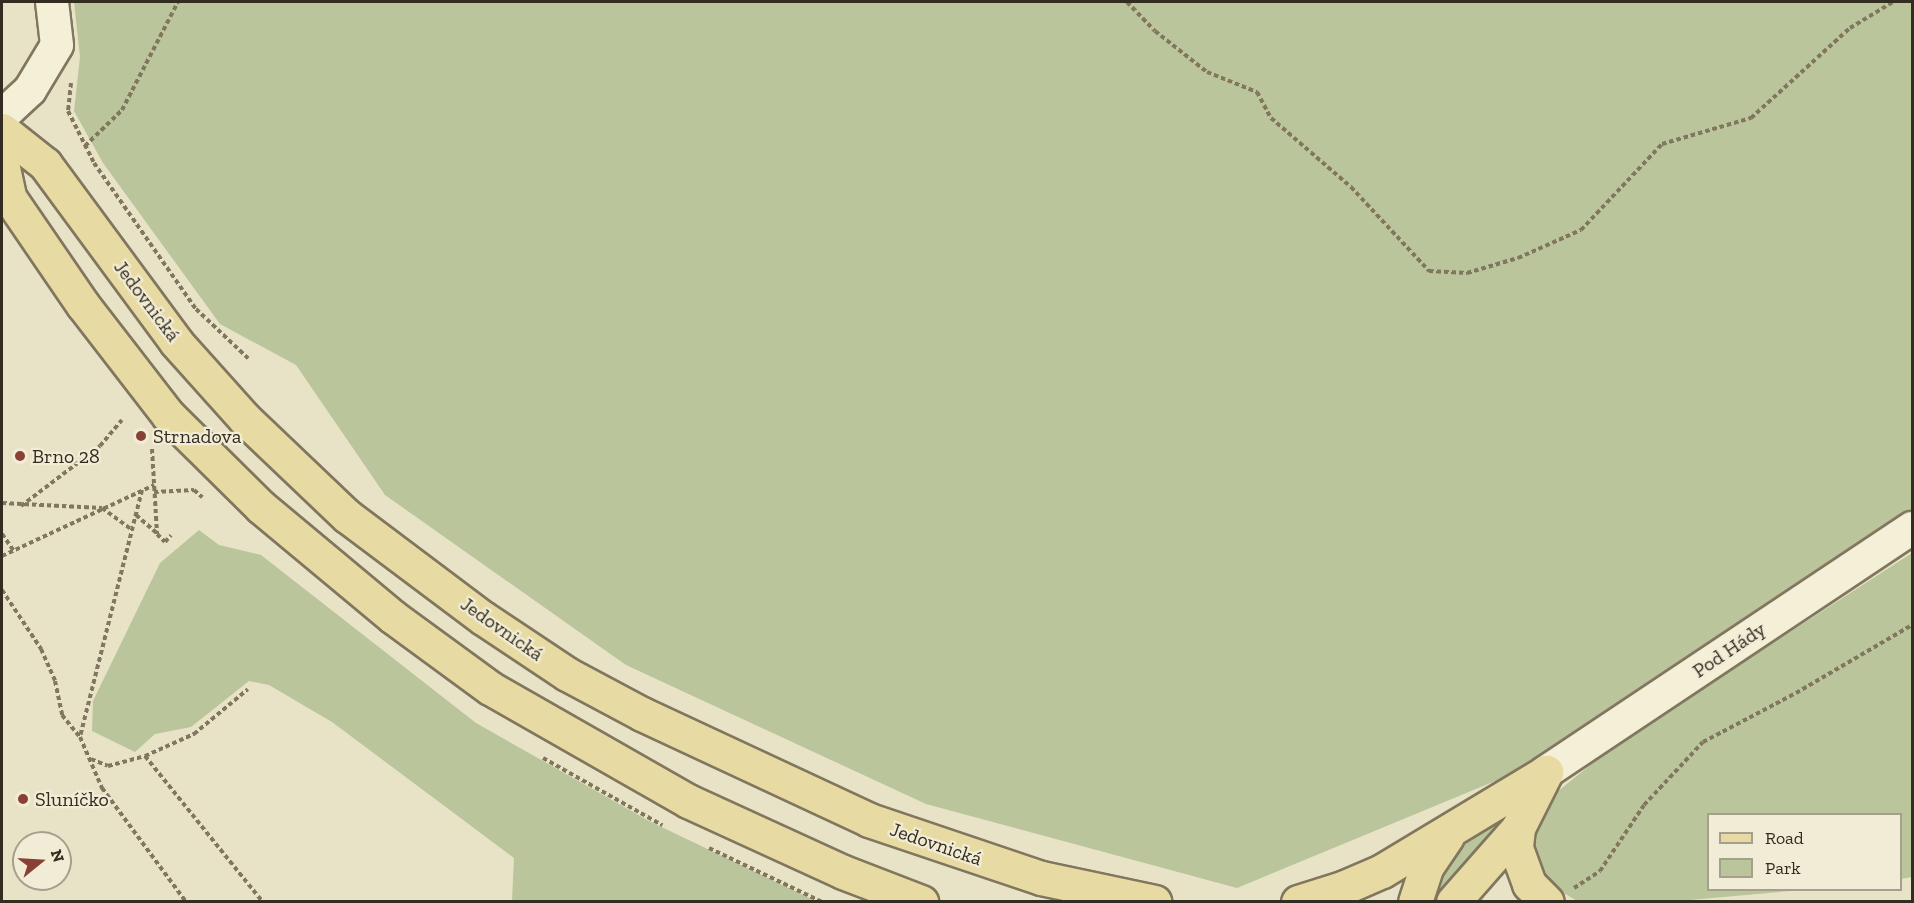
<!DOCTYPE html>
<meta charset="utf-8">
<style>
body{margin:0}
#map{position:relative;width:1914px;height:903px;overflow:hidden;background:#e8e3c6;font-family:"Zilla Slab",serif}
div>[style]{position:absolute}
.green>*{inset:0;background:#bac59b}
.path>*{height:4px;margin-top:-2px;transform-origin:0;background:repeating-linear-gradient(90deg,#81765e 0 4.5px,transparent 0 7.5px)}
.roads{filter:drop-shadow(2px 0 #81765e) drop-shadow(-2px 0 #81765e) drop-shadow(0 2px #81765e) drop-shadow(0 -2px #81765e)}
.minor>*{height:32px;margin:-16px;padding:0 16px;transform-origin:16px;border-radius:16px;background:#f4f0d8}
.major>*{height:33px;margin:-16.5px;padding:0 16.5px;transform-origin:16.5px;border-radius:16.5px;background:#e7dba3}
.dots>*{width:16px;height:16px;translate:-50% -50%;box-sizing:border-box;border:3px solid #f1ecd5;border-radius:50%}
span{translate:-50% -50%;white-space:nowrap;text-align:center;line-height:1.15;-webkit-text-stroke:4.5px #f1ecd5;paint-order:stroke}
.street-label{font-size:20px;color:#332c20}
.poi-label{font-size:20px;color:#332c20}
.left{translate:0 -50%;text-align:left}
.frame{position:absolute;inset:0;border:3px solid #332c20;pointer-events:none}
.legend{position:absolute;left:1707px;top:813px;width:195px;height:78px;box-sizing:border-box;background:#f1ecd5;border:2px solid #a59f8d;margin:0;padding:8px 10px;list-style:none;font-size:18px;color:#332c20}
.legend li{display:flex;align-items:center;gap:12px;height:30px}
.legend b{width:30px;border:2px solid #a59f8d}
.north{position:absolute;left:12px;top:831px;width:60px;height:60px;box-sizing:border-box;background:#f1ecd5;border:2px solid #a59f8d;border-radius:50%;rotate:72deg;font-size:16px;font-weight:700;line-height:24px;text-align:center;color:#332c20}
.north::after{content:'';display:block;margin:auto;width:21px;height:27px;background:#894136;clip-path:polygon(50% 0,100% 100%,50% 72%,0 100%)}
</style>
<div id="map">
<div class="green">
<i style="clip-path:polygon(74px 2px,1912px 2px,1912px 511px,1517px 772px,1237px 888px,926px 804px,626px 665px,385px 495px,296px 365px,220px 324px,103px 163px,74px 111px,80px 57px)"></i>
<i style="clip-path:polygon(199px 530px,219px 545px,261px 555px,476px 723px,649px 821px,816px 901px,512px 901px,514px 858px,332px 722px,269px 685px,249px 681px,191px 727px,155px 734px,135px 752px,92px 731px,93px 701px,160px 563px)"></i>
<i style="clip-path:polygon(1912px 553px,1912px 877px,1901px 879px,1900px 814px,1708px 814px,1708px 890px,1801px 890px,1679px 901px,1577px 901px,1539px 878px,1530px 834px,1541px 805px,1615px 745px)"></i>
<i style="clip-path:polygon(1508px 804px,1514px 812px,1441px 891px,1434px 890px,1432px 875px)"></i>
</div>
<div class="path">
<i style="left:1127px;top:2px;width:40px;rotate:46deg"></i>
<i style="left:1155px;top:31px;width:66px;rotate:38.3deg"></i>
<i style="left:1207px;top:72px;width:54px;rotate:21.8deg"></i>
<i style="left:1257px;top:92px;width:30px;rotate:62deg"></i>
<i style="left:1271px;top:118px;width:106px;rotate:40.8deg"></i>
<i style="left:1351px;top:187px;width:115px;rotate:47.1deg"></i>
<i style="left:1429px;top:271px;width:38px;rotate:3deg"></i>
<i style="left:1467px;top:273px;width:53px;rotate:-16.4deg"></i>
<i style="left:1518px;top:258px;width:69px;rotate:-24deg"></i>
<i style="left:1581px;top:230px;width:118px;rotate:-46.7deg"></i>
<i style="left:1662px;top:144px;width:93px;rotate:-16.3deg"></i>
<i style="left:1751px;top:118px;width:134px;rotate:-42.3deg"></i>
<i style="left:1850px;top:28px;width:50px;rotate:-31.2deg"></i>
<i style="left:71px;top:83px;width:28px;rotate:96deg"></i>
<i style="left:68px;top:111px;width:58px;rotate:63.4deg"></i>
<i style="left:94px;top:163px;width:178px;rotate:55.1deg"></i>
<i style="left:196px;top:309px;width:74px;rotate:43.4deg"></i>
<i style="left:85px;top:146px;width:52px;rotate:-44.2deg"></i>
<i style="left:122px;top:110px;width:122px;rotate:-62.6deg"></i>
<i style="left:152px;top:449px;width:85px;rotate:86.6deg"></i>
<i style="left:157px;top:534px;width:11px;rotate:45deg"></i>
<i style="left:165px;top:542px;width:9px;rotate:-49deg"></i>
<i style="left:142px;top:490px;width:255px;rotate:104.1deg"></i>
<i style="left:80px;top:737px;width:56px;rotate:66.7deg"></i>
<i style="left:102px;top:788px;width:142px;rotate:53.6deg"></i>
<i style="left:154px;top:492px;width:40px;rotate:-2.9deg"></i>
<i style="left:194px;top:490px;width:11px;rotate:41deg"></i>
<i style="left:2px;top:503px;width:100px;rotate:2.9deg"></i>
<i style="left:102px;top:508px;width:37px;rotate:36deg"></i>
<i style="left:21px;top:506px;width:99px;rotate:-37.2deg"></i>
<i style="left:100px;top:446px;width:34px;rotate:-50deg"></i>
<i style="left:136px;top:515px;width:28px;rotate:41deg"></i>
<i style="left:2px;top:534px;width:21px;rotate:55deg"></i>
<i style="left:2px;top:556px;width:168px;rotate:-25deg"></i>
<i style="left:2px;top:590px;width:71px;rotate:56.5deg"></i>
<i style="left:41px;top:649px;width:35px;rotate:66deg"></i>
<i style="left:55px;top:681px;width:35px;rotate:78deg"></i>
<i style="left:62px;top:715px;width:28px;rotate:51deg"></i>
<i style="left:145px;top:756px;width:54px;rotate:-24.2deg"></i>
<i style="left:194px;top:734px;width:70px;rotate:-39.8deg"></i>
<i style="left:543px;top:758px;width:137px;rotate:29.4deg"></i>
<i style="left:91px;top:759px;width:18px;rotate:22deg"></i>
<i style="left:108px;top:766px;width:38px;rotate:-15deg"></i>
<i style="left:145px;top:756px;width:188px;rotate:51.1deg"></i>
<i style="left:709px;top:848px;width:125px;rotate:25.5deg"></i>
<i style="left:1574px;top:888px;width:31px;rotate:-33deg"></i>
<i style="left:1600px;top:871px;width:79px;rotate:-56.3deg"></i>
<i style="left:1644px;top:805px;width:86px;rotate:-46.9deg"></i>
<i style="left:1703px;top:742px;width:105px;rotate:-27.8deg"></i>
<i style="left:1796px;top:693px;width:134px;rotate:-30.4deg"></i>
</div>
<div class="roads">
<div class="minor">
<i style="left:2px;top:116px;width:38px;rotate:-43deg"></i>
<i style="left:30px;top:90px;width:52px;rotate:-59deg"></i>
<i style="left:57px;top:45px;width:43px;rotate:-96.6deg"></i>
<i style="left:1546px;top:772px;width:440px;rotate:-33.7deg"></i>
</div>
<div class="major">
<i style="left:2px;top:130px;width:55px;rotate:38.3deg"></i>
<i style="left:45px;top:164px;width:221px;rotate:53.6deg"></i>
<i style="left:176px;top:342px;width:103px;rotate:48.1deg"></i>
<i style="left:245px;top:419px;width:141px;rotate:43.6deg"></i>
<i style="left:347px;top:516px;width:170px;rotate:36.9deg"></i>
<i style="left:483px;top:618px;width:101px;rotate:33.7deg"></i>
<i style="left:567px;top:674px;width:85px;rotate:28.1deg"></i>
<i style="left:642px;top:714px;width:251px;rotate:25deg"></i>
<i style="left:869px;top:820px;width:182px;rotate:18.6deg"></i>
<i style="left:1041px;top:878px;width:116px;rotate:11.9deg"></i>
<i style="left:2px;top:163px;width:35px;rotate:78deg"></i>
<i style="left:9px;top:197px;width:131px;rotate:55.6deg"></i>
<i style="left:83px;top:305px;width:139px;rotate:52.3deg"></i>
<i style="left:168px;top:415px;width:131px;rotate:44.7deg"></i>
<i style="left:261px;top:507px;width:172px;rotate:39.8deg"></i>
<i style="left:393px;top:617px;width:120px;rotate:36.2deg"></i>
<i style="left:490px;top:688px;width:228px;rotate:29.7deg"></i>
<i style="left:688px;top:801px;width:170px;rotate:24.6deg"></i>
<i style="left:843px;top:872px;width:84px;rotate:21deg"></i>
<i style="left:1546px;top:772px;width:63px;rotate:116.6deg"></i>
<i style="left:1518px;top:828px;width:20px;rotate:96deg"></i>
<i style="left:1516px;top:848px;width:38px;rotate:70deg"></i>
<i style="left:1529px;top:884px;width:25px;rotate:45deg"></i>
<i style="left:1298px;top:902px;width:49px;rotate:-17.7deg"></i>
<i style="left:1345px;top:887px;width:40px;rotate:-23.4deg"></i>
<i style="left:1382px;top:871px;width:192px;rotate:-31.1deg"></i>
<i style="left:1415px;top:902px;width:38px;rotate:-72deg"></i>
<i style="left:1427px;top:866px;width:36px;rotate:-56deg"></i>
<i style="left:1453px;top:902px;width:98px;rotate:-48.7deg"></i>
</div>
</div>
<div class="dots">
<i style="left:141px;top:436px;background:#894136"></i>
<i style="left:20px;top:456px;background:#894136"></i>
<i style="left:23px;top:799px;background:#894136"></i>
</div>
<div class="street-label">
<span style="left:147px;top:301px;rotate:53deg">Jedovnická</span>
<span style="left:502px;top:629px;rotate:35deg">Jedovnická</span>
<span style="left:1729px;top:650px;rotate:-34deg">Pod Hády</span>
<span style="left:936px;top:844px;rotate:19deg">Jedovnická</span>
</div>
<div class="poi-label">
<span class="left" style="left:153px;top:436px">Strnadova</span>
<span class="left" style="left:32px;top:456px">Brno 28</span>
<span class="left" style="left:35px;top:799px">Sluníčko</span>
</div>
<div class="frame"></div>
<ul class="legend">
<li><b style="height:8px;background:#e7dba3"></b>Road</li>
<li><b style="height:16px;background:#bac59b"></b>Park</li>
</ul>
<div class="north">N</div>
</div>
